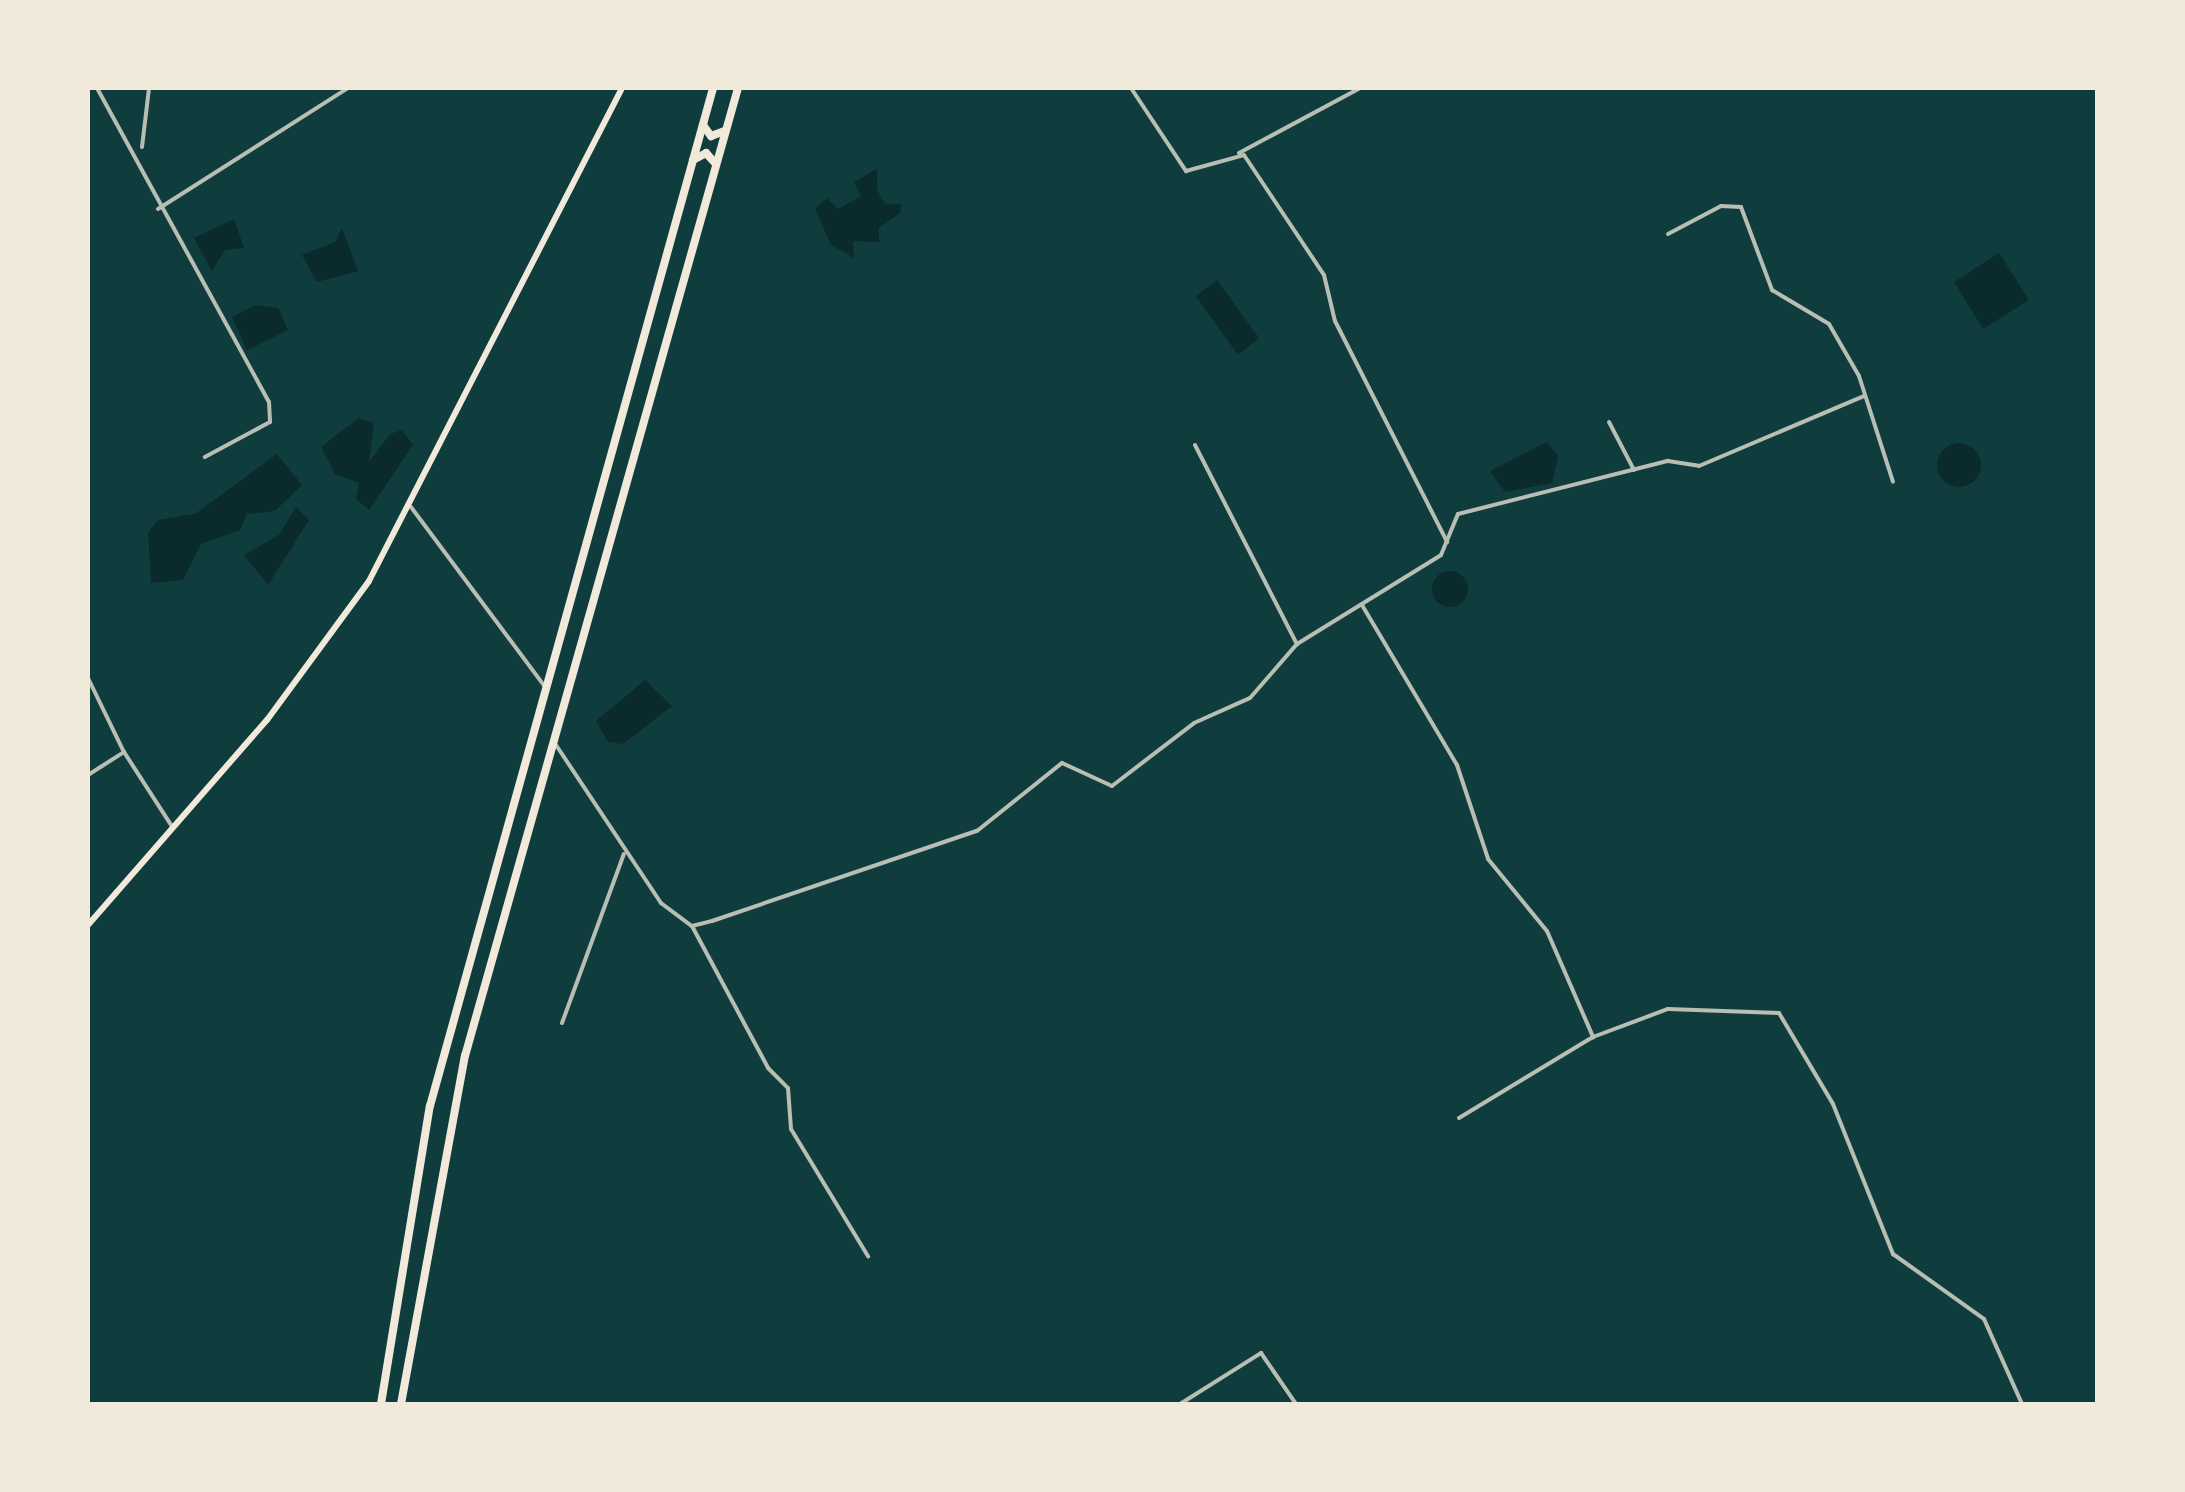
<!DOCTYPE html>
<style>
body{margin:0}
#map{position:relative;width:2185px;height:1492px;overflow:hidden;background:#0f3d3e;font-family:"Varela Round",sans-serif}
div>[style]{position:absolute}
.water>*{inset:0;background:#0a2a2b}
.round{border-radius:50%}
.minor>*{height:4px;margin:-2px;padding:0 2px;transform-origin:2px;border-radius:2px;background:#b8beb3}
.secondary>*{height:6px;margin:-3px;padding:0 3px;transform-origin:3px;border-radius:3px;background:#f1e9da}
.trunk>*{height:8px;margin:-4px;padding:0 4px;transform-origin:4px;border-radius:4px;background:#f1e9da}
span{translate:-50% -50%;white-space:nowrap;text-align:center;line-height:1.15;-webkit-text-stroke:9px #f1e9da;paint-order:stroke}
.frame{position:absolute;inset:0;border:90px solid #f1e9da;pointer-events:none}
</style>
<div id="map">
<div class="water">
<i style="clip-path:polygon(877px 169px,877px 190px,885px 204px,901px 204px,900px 213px,879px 228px,879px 242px,853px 241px,854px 258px,831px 245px,815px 209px,827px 198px,838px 209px,861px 196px,854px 182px)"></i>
<i style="clip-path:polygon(234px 219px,244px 248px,225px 250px,212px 271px,194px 238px)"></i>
<i style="clip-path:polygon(342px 228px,358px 271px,317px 282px,302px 255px,335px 242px)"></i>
<i style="clip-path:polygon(1999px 253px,2029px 300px,1983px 329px,1954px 282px)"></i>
<i style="clip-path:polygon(1217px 280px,1259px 338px,1238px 355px,1196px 296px)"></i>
<i style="clip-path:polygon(256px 305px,278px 308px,288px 330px,247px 350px,232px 317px)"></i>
<i style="clip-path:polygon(359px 418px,374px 423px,369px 462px,390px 434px,402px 430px,413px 445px,369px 510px,356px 499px,359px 483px,335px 474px,321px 447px)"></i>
<i style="clip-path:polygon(1547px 442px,1558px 456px,1552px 483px,1505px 492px,1490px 471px)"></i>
<i class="round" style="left:1937px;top:443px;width:44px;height:44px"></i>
<i style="clip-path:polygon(277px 454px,302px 485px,275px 511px,247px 514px,240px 530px,201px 544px,183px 580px,151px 583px,148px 533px,158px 520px,195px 514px)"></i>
<i style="clip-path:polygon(296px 507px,309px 520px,268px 585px,244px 555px,279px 535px)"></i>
<i class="round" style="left:1432px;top:571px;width:36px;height:36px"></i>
<i style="clip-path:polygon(645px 680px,672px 706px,623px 744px,608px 742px,596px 721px)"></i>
</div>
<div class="minor">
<i style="left:97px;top:88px;width:358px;rotate:61.3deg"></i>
<i style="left:269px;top:402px;width:20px;rotate:87deg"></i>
<i style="left:270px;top:422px;width:74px;rotate:151.7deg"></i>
<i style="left:1131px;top:88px;width:100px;rotate:56.5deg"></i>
<i style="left:1186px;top:171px;width:60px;rotate:-15.4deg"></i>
<i style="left:1244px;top:155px;width:144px;rotate:56.3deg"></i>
<i style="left:1324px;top:275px;width:47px;rotate:76.6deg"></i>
<i style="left:1335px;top:321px;width:248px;rotate:63.1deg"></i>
<i style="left:142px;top:147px;width:59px;rotate:-83.2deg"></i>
<i style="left:1239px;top:153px;width:137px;rotate:-28.2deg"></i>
<i style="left:158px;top:209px;width:225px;rotate:-32.5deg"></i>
<i style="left:1668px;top:234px;width:60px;rotate:-27.8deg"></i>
<i style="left:1721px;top:206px;width:20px;rotate:3deg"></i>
<i style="left:1741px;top:207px;width:89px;rotate:69.5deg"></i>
<i style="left:1772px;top:290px;width:66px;rotate:30.8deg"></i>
<i style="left:1829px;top:324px;width:60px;rotate:60deg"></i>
<i style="left:1859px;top:376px;width:111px;rotate:72.2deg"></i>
<i style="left:1609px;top:422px;width:54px;rotate:62.5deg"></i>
<i style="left:1195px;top:445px;width:224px;rotate:62.9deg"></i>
<i style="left:411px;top:507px;width:224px;rotate:53.3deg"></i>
<i style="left:1362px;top:605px;width:186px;rotate:59.3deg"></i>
<i style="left:1457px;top:765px;width:99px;rotate:71.7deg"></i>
<i style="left:1488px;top:859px;width:93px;rotate:50.7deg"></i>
<i style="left:1547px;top:931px;width:116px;rotate:66.5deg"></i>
<i style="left:88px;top:678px;width:82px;rotate:64.1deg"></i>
<i style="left:556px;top:745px;width:190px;rotate:56.4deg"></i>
<i style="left:661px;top:903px;width:39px;rotate:37deg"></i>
<i style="left:692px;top:926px;width:21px;rotate:-14deg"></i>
<i style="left:712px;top:921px;width:280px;rotate:-18.8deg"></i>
<i style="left:977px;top:831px;width:109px;rotate:-38.7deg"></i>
<i style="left:1062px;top:763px;width:55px;rotate:24.7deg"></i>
<i style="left:1112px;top:786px;width:103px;rotate:-37.5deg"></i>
<i style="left:1194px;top:723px;width:61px;rotate:-24.1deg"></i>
<i style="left:1250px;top:698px;width:72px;rotate:-49deg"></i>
<i style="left:1297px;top:644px;width:169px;rotate:-31.7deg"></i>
<i style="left:1441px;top:555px;width:44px;rotate:-67.5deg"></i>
<i style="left:1458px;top:514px;width:217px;rotate:-14.2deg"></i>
<i style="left:1668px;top:461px;width:31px;rotate:9deg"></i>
<i style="left:1699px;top:466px;width:179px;rotate:-23deg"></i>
<i style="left:88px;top:775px;width:43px;rotate:-32.6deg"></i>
<i style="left:124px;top:752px;width:90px;rotate:57.2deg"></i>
<i style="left:692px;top:926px;width:161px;rotate:61.8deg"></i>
<i style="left:768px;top:1068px;width:28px;rotate:45deg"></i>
<i style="left:788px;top:1088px;width:41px;rotate:85.8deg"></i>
<i style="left:791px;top:1129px;width:149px;rotate:58.8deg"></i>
<i style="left:562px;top:1023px;width:180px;rotate:-69.9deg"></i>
<i style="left:1459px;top:1118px;width:157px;rotate:-31.2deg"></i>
<i style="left:1593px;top:1037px;width:80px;rotate:-20.5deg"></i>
<i style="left:1668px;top:1009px;width:111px;rotate:2.1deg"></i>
<i style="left:1779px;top:1013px;width:106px;rotate:59.3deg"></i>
<i style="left:1833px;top:1104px;width:162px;rotate:68.2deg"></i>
<i style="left:1893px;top:1254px;width:112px;rotate:35.5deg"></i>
<i style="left:1984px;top:1319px;width:93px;rotate:65.9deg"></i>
<i style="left:1180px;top:1404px;width:96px;rotate:-32.2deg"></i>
<i style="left:1261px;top:1353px;width:62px;rotate:55.5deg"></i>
<i style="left:2096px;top:1404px;width:2px"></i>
</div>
<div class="secondary">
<i style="left:88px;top:925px;width:272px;rotate:-48.9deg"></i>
<i style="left:267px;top:720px;width:172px;rotate:-53.7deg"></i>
<i style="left:369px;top:581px;width:554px;rotate:-62.83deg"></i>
</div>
<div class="trunk">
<i style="left:703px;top:125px;width:14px;rotate:54deg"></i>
<i style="left:711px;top:136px;width:15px;rotate:-20deg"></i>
<i style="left:693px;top:160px;width:15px;rotate:-28deg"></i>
<i style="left:706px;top:153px;width:13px;rotate:48deg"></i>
<i style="left:381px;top:1404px;width:302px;rotate:-80.7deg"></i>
<i style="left:430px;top:1106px;width:1057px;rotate:-74.46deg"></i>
<i style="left:401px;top:1404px;width:354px;rotate:-79.6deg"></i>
<i style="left:465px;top:1056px;width:1006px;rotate:-74.25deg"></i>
</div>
<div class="frame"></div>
</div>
